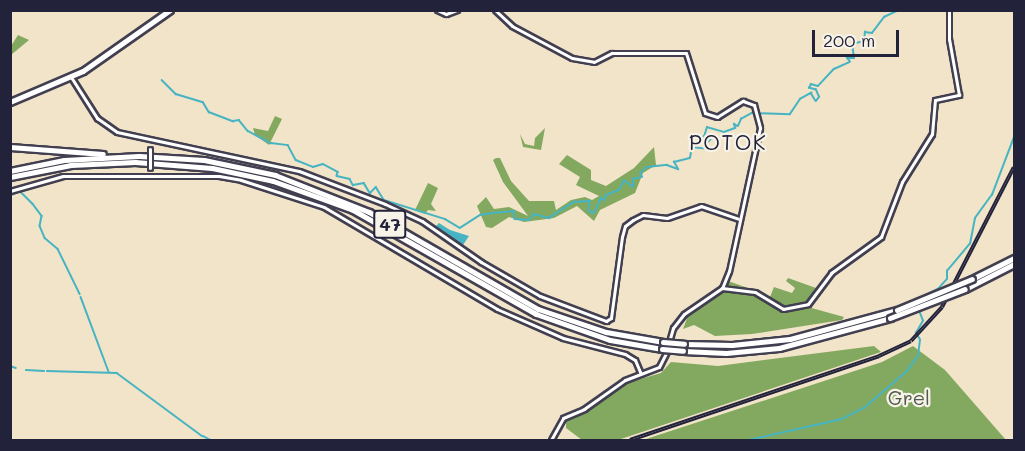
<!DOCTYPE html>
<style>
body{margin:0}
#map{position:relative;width:1025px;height:451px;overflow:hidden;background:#f2e4c9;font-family:Mali,sans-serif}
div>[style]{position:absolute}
.forest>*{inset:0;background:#83a960}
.water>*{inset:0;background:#46b4c2}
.stream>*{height:1.5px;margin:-0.75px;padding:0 0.75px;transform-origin:0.75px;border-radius:0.75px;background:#46b4c2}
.roads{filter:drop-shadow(2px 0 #413f50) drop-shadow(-2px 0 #413f50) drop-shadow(0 2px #413f50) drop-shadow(0 -2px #413f50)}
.minor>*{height:3px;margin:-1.5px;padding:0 1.5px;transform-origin:1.5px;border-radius:1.5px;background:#fff}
.secondary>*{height:4.5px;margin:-2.25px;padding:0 2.25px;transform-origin:2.25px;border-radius:2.25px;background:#fff}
.primary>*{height:5px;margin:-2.5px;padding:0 2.5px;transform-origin:2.5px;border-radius:2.5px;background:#fff}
.rail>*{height:4px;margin-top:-2px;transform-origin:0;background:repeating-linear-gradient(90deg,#f7f3e8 0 4.5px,#22223b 0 9px);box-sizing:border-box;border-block:2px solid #22223b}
.bridges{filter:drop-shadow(2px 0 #413f50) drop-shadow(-2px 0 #413f50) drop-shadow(0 2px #413f50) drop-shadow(0 -2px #413f50)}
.minor-bridge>*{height:3px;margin:-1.5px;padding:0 1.5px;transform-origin:1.5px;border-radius:1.5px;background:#fff}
.primary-bridge>*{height:5px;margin:-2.5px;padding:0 2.5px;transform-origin:2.5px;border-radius:2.5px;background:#fff}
span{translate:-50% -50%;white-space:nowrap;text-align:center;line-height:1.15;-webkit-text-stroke:4.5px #f7f3e8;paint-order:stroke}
.shield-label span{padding:2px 4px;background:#f7f3e8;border:2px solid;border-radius:4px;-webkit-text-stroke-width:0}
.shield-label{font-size:18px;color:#22223b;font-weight:700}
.park-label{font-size:20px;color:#505a4c}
.neighbourhood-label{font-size:21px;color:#22223b;letter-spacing:1.5px}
.frame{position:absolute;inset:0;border:12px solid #22223b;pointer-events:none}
.scale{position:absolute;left:812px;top:30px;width:87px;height:27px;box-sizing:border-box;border:3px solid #22223b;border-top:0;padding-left:8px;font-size:18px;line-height:21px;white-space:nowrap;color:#22223b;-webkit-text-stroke:4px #f7f3e8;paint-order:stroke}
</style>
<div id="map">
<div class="forest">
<i style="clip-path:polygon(18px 35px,29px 40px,11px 55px,11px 46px)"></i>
<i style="clip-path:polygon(275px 116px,282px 119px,269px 145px,255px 135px,253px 128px,268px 131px)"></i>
<i style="clip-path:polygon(545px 128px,541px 150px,523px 147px,520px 134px,525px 144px,534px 146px,535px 138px)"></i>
<i style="clip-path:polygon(654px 147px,656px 165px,643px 173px,635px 193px,600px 210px,594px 221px,577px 206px,554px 218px,524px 222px,509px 217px,492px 228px,486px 227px,477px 206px,486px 197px,494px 209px,509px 207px,528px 216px,503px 182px,493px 160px,496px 158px,500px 158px,511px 181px,529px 201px,554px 201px,556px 210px,571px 200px,585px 197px,592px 200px,599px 196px,576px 185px,580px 177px,559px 164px,567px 155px,591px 170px,591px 180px,606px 186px,634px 168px)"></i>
<i style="clip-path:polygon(428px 183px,438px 188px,431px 204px,436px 211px,428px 210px,425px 214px,415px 210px)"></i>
<i style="clip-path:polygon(788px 278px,816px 288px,808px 307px,844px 317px,842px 320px,752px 334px,715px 336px,694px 325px,683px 329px,689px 313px,722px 291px,728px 281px,748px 288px,768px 302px,774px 287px,792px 293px,795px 288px,786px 281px)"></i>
<i style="clip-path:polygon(874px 346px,881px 352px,618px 440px,582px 440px,566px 428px,566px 420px,606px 395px,630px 382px,661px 373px,671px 362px,718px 366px)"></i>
<i style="clip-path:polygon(913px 346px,945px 370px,1006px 440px,643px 440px,882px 362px)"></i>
</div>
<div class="water">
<i style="clip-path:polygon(439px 223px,450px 230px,469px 236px,463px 245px,436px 226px)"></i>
</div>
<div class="stream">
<i style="left:162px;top:80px;width:20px;rotate:45deg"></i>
<i style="left:176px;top:94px;width:28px;rotate:17deg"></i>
<i style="left:203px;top:102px;width:12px;rotate:59deg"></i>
<i style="left:209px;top:112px;width:26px;rotate:21deg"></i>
<i style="left:233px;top:121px;width:6px;rotate:-9deg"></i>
<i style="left:239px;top:120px;width:14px;rotate:51deg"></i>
<i style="left:248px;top:131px;width:26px;rotate:28deg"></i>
<i style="left:271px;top:143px;width:17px;rotate:7deg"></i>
<i style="left:288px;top:145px;width:17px;rotate:62deg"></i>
<i style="left:296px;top:160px;width:18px;rotate:22deg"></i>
<i style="left:313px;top:167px;width:10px;rotate:-17deg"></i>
<i style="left:323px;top:164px;width:17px;rotate:28deg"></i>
<i style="left:338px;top:172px;width:4px;rotate:104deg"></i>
<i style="left:337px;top:176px;width:13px;rotate:13deg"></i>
<i style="left:350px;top:179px;width:7px;rotate:63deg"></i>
<i style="left:353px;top:185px;width:11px;rotate:-10deg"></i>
<i style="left:364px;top:183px;width:12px;rotate:59deg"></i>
<i style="left:370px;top:193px;width:8px;rotate:-45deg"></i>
<i style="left:376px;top:187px;width:15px;rotate:58deg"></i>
<i style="left:384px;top:200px;width:64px;rotate:17.3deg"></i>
<i style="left:445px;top:219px;width:17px;rotate:31deg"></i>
<i style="left:460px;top:228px;width:24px;rotate:-33deg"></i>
<i style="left:480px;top:215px;width:12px;rotate:-9deg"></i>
<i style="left:492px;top:213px;width:22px;rotate:-5deg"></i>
<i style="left:514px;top:211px;width:8px;rotate:83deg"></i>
<i style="left:515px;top:219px;width:14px;rotate:4deg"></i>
<i style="left:529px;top:220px;width:8px;rotate:-50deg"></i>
<i style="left:534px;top:214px;width:16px;rotate:15deg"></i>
<i style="left:549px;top:218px;width:30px;rotate:-33deg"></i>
<i style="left:574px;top:202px;width:16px;rotate:-4deg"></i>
<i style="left:590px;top:201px;width:10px;rotate:96deg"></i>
<i style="left:589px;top:211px;width:5px;rotate:22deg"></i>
<i style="left:594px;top:213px;width:17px;rotate:-65deg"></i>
<i style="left:601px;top:198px;width:4px;rotate:34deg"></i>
<i style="left:604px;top:200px;width:5px;rotate:-68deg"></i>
<i style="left:606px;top:195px;width:14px;rotate:-21deg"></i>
<i style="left:619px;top:190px;width:11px;rotate:-63deg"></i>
<i style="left:624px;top:180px;width:11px;rotate:38deg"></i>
<i style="left:633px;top:187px;width:8px;rotate:-90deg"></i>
<i style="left:633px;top:179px;width:9px;rotate:-13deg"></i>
<i style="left:642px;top:177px;width:4px;rotate:-117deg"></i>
<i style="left:640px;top:173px;width:9px;rotate:-41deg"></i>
<i style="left:647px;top:167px;width:20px;rotate:-6deg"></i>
<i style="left:667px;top:165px;width:12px;rotate:20deg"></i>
<i style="left:678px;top:169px;width:8px;rotate:-120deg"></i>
<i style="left:674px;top:162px;width:16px;rotate:-14deg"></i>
<i style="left:690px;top:158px;width:11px;rotate:-80deg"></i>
<i style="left:692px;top:147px;width:17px;rotate:7deg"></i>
<i style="left:709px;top:149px;width:6px;rotate:-121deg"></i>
<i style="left:706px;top:144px;width:6px;rotate:-45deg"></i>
<i style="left:710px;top:140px;width:7px;rotate:-153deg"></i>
<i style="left:704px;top:137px;width:10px;rotate:-73deg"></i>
<i style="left:707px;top:127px;width:18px;rotate:16deg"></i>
<i style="left:724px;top:132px;width:12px;rotate:-20deg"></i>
<i style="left:735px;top:128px;width:4px;rotate:-104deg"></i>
<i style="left:734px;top:124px;width:4px;rotate:27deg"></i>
<i style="left:738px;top:126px;width:8px;rotate:-67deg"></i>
<i style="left:741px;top:119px;width:13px;rotate:-29deg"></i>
<i style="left:752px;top:113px;width:38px;rotate:2deg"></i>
<i style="left:790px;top:114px;width:18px;rotate:-56deg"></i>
<i style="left:800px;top:99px;width:13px;rotate:-29deg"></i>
<i style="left:811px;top:93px;width:9px;rotate:58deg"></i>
<i style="left:816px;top:101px;width:5px;rotate:-53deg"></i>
<i style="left:819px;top:97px;width:8px;rotate:-113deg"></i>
<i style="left:816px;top:90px;width:7px;rotate:-164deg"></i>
<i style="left:809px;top:88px;width:4px;rotate:-63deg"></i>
<i style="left:811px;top:84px;width:7px;rotate:16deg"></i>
<i style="left:818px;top:86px;width:23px;rotate:-47deg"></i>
<i style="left:834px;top:69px;width:17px;rotate:-24deg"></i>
<i style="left:850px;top:62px;width:5px;rotate:-127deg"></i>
<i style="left:847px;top:58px;width:7px"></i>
<i style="left:854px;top:58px;width:14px;rotate:-98deg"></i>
<i style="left:852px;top:44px;width:12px;rotate:-14deg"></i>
<i style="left:864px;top:41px;width:9px;rotate:-84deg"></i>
<i style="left:865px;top:32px;width:7px;rotate:8deg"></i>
<i style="left:872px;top:33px;width:20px;rotate:-53deg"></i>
<i style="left:884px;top:17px;width:17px;rotate:-25deg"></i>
<i style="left:10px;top:196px;width:11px;rotate:-27deg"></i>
<i style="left:20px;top:191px;width:18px;rotate:45deg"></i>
<i style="left:33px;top:204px;width:15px;rotate:53deg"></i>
<i style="left:42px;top:216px;width:10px;rotate:101deg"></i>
<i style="left:40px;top:226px;width:13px;rotate:67deg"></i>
<i style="left:45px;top:238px;width:17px;rotate:40deg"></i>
<i style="left:58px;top:249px;width:50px;rotate:63.9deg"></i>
<i style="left:924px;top:296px;width:16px;rotate:-27deg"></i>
<i style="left:938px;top:289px;width:13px;rotate:-48deg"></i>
<i style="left:947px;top:279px;width:8px;rotate:-90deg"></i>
<i style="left:947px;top:271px;width:35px;rotate:-50deg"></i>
<i style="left:970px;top:244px;width:26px;rotate:-79deg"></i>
<i style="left:975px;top:218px;width:29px;rotate:-54deg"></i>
<i style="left:992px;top:195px;width:62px;rotate:-69.2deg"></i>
<i style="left:81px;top:297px;width:80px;rotate:69.5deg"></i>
<i style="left:10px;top:366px;width:6px;rotate:18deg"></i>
<i style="left:26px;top:370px;width:18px;rotate:3deg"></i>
<i style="left:47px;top:371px;width:70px;rotate:1.6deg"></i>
<i style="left:117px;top:373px;width:106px;rotate:36.5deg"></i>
<i style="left:203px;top:436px;width:9px;rotate:27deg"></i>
<i style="left:749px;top:440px;width:95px;rotate:-12.7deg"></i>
<i style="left:842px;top:419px;width:25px;rotate:-27deg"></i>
<i style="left:864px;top:408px;width:57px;rotate:-40.7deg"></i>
<i style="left:907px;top:371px;width:19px;rotate:-54deg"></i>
<i style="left:918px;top:356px;width:16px;rotate:-83deg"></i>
<i style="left:920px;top:340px;width:8px;rotate:-120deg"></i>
<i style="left:916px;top:333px;width:14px;rotate:-60deg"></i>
<i style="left:923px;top:321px;width:14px;rotate:-111deg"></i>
</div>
<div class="roads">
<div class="minor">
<i style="left:437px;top:10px;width:10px;rotate:24deg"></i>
<i style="left:446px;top:14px;width:12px;rotate:-20deg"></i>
<i style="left:495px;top:10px;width:23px;rotate:43deg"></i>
<i style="left:512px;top:26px;width:68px;rotate:28.1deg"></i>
<i style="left:572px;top:58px;width:22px;rotate:10deg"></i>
<i style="left:594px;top:62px;width:20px;rotate:-27deg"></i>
<i style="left:612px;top:53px;width:74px"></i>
<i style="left:686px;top:53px;width:63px;rotate:72.4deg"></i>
<i style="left:705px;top:113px;width:13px;rotate:18deg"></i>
<i style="left:717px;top:117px;width:31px;rotate:-32deg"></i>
<i style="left:743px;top:101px;width:12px;rotate:20deg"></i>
<i style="left:754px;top:105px;width:24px;rotate:75deg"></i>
<i style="left:760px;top:128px;width:146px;rotate:102.2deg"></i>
<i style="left:729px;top:271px;width:18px;rotate:112deg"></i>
<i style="left:722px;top:288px;width:46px;rotate:145.6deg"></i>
<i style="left:684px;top:314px;width:18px;rotate:128deg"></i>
<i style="left:673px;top:328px;width:15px;rotate:106deg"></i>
<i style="left:71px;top:77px;width:49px;rotate:57.6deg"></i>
<i style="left:97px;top:118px;width:24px;rotate:35deg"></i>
<i style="left:117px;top:132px;width:186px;rotate:12.1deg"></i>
<i style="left:299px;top:171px;width:92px;rotate:21deg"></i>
<i style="left:385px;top:204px;width:41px;rotate:24.7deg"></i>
<i style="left:422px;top:221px;width:72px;rotate:34.8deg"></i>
<i style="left:481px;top:262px;width:68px;rotate:30deg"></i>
<i style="left:540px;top:296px;width:71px;rotate:20.7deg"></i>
<i style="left:606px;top:321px;width:6px;rotate:-31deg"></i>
<i style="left:611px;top:318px;width:82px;rotate:-82.3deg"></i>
<i style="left:622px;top:237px;width:11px;rotate:-75deg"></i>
<i style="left:625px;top:226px;width:10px;rotate:-37deg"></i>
<i style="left:633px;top:220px;width:11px;rotate:-27deg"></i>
<i style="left:643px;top:215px;width:24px;rotate:7deg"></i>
<i style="left:667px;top:218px;width:36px;rotate:-19deg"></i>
<i style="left:701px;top:206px;width:39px;rotate:19deg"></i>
<i style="left:10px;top:191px;width:55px;rotate:-15.8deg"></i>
<i style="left:63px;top:176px;width:156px"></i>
<i style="left:219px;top:176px;width:22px;rotate:10deg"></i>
<i style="left:241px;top:180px;width:87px;rotate:18deg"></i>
<i style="left:324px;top:207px;width:201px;rotate:30.5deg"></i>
<i style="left:497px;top:309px;width:72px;rotate:23.7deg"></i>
<i style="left:563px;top:338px;width:64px;rotate:14.5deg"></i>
<i style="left:625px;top:354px;width:12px;rotate:31deg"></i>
<i style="left:635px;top:360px;width:15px;rotate:67deg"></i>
<i style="left:722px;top:288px;width:33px;rotate:7deg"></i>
<i style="left:755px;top:292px;width:33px;rotate:31deg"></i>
<i style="left:783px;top:309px;width:25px;rotate:-11deg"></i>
<i style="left:808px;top:304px;width:39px;rotate:-53deg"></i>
<i style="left:831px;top:273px;width:62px;rotate:-35.8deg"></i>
<i style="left:881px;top:237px;width:59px;rotate:-69.1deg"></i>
<i style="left:902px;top:182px;width:57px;rotate:-58deg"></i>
<i style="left:932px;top:134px;width:34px;rotate:-85deg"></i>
<i style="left:935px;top:100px;width:25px;rotate:-12deg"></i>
<i style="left:959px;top:95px;width:57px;rotate:-100.1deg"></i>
<i style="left:949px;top:39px;width:29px;rotate:-90deg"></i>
<i style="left:551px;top:440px;width:25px;rotate:-61deg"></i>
<i style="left:563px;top:418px;width:23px;rotate:-23deg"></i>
<i style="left:584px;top:409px;width:50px;rotate:-35.3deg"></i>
<i style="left:625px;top:380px;width:36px;rotate:-21deg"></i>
<i style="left:659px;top:367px;width:20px;rotate:-63deg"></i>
</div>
<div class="secondary">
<i style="left:10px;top:102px;width:79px;rotate:-23deg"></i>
<i style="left:83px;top:71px;width:106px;rotate:-35deg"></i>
</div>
<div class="primary">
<i style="left:10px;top:147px;width:93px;rotate:4.3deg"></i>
<i style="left:10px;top:171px;width:55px;rotate:-11.5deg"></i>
<i style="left:64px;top:160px;width:75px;rotate:-3.1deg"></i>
<i style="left:139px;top:156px;width:65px;rotate:3.5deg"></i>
<i style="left:204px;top:160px;width:73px;rotate:11.9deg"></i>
<i style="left:275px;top:175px;width:101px;rotate:21.5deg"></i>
<i style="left:369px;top:212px;width:195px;rotate:29.9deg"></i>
<i style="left:538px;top:309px;width:72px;rotate:18.7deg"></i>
<i style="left:606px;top:332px;width:58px;rotate:10deg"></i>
<i style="left:10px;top:177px;width:62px;rotate:-11.1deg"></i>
<i style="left:71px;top:165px;width:64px;rotate:-2.7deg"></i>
<i style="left:135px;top:162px;width:77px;rotate:4.5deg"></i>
<i style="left:212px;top:168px;width:62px;rotate:12deg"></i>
<i style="left:273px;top:181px;width:85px;rotate:19.9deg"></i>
<i style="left:353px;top:210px;width:210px;rotate:29.6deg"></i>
<i style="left:536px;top:314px;width:78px;rotate:19.4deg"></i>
<i style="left:610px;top:340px;width:53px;rotate:9.8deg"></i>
<i style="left:972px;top:279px;width:47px;rotate:-26.6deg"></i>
<i style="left:965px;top:289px;width:55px;rotate:-27deg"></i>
<i style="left:684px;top:344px;width:48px;rotate:1.2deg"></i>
<i style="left:732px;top:345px;width:58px;rotate:-5.9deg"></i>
<i style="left:790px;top:339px;width:111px;rotate:-15.2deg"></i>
<i style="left:683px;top:351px;width:43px;rotate:2.7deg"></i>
<i style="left:726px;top:353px;width:53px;rotate:-5.4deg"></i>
<i style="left:779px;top:348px;width:115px;rotate:-15.1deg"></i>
</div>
</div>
<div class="rail">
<i style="left:630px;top:440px;width:263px;rotate:-18.6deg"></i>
<i style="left:879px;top:356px;width:35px;rotate:-25deg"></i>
<i style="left:911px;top:341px;width:46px;rotate:-47.6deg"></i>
<i style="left:942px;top:307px;width:157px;rotate:-62.8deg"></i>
</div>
<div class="bridges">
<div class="minor-bridge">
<i style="left:150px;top:149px;width:19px;rotate:90deg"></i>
</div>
<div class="primary-bridge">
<i style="left:897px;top:310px;width:81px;rotate:-22.5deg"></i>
<i style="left:890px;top:318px;width:80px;rotate:-21.1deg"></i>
<i style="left:663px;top:342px;width:21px;rotate:5deg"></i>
<i style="left:662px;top:349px;width:21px;rotate:5deg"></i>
</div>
</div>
<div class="shield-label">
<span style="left:390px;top:224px">47</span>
</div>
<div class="park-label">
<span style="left:909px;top:397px">Grel</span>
</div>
<div class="neighbourhood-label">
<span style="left:728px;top:142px">POTOK</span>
</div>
<div class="frame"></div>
<div class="scale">200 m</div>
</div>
